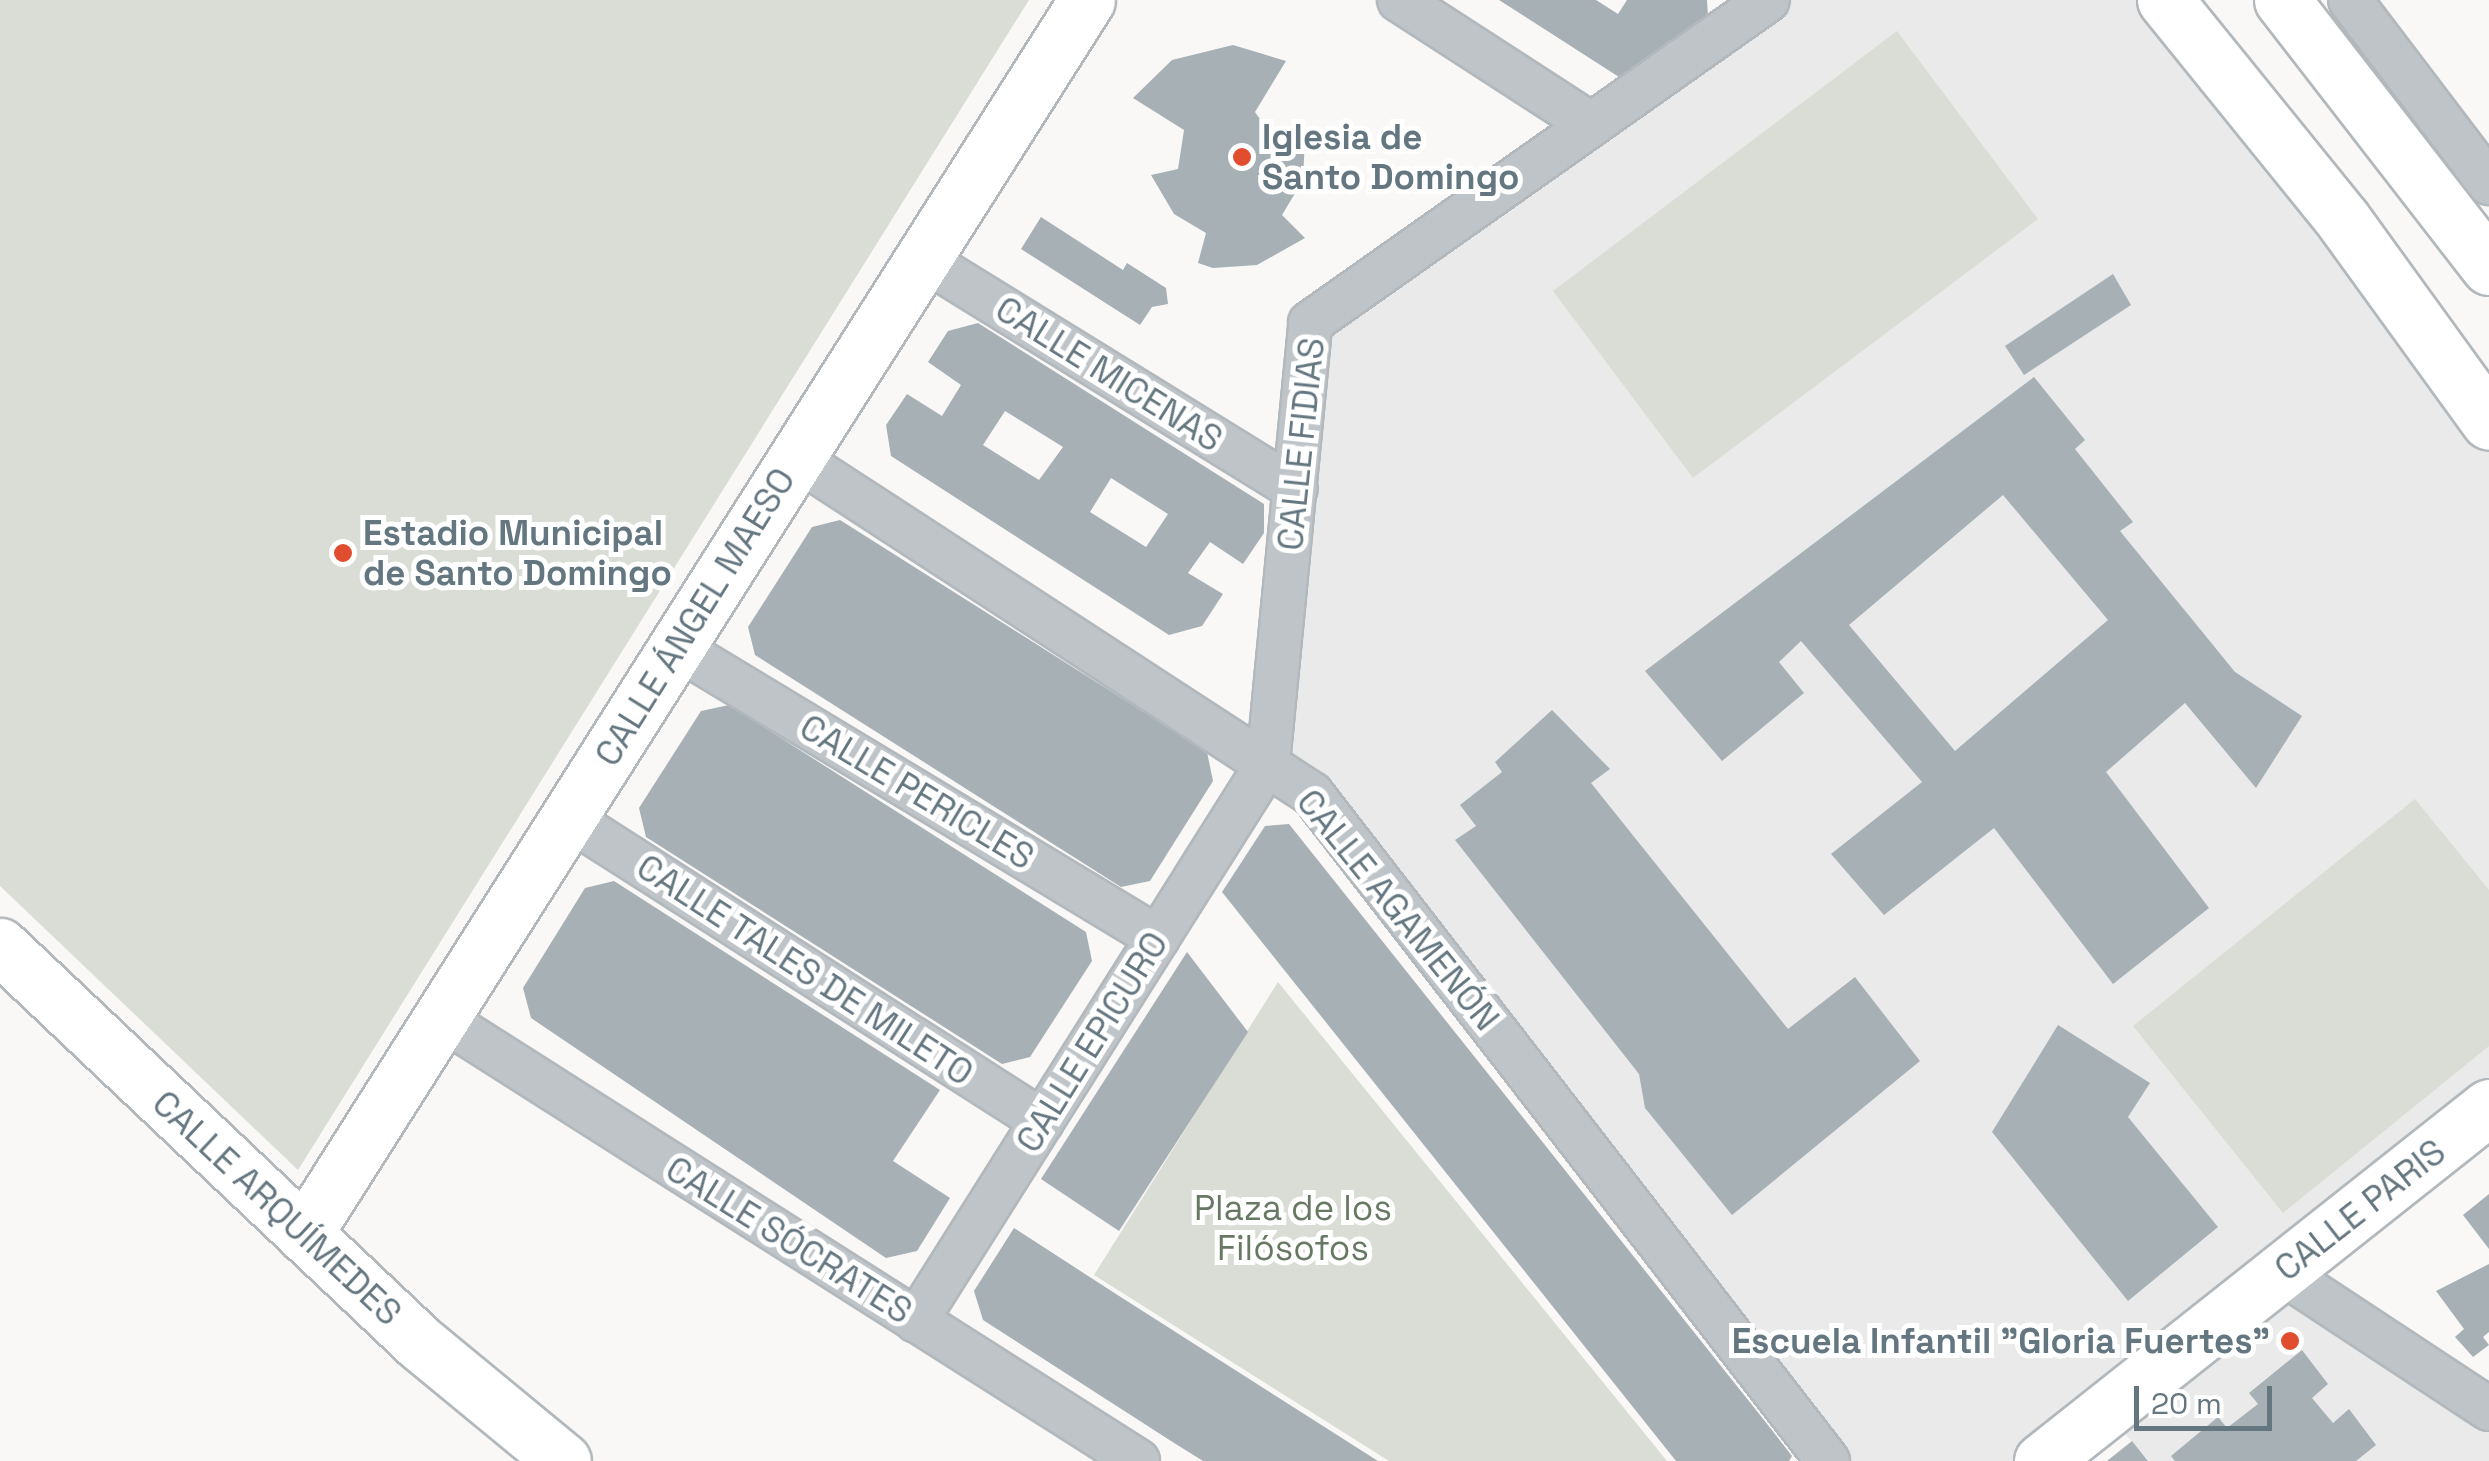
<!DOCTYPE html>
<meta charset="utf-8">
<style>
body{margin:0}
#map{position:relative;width:2489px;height:1461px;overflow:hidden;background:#f9f8f6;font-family:"Space Grotesk",sans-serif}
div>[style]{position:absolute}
.built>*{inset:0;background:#e9eae9}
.green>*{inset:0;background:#d9ddd5}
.building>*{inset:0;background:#a6b0b5}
.roads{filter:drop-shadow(2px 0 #b2b8bc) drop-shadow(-2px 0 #b2b8bc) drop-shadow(0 2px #b2b8bc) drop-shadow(0 -2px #b2b8bc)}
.street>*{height:42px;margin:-21px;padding:0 21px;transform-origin:21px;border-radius:21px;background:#bfc4c8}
.secondary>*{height:55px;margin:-27.5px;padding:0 27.5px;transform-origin:27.5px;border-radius:27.5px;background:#fff}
.dots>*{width:28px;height:28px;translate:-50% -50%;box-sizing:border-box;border:5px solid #fff;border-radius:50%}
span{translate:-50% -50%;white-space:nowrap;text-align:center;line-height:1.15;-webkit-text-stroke:10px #fff;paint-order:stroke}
.poi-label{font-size:35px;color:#647680;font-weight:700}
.left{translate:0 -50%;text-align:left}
.right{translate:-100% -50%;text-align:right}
.street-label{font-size:35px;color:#647680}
.park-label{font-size:35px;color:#687963}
.scale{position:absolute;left:2134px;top:1386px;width:138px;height:45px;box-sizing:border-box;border:5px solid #647680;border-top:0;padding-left:12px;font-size:30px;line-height:35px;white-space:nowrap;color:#647680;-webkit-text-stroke:8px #fff;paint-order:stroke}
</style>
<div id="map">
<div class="built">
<i style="clip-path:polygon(1768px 0,2165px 0,2489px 422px,2489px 1107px,2282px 1272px,2489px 1409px,2489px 1461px,2149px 1461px,2105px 1411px,2042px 1461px,1828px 1461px,1268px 763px,1310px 323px)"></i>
</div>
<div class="green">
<i style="clip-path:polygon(0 0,1029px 0,298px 1170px,0 886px)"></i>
<i style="clip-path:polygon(1897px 31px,2038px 219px,1693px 478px,1553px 291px)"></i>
<i style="clip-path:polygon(2415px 799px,2489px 890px,2489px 1046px,2283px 1213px,2133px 1026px)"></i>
<i style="clip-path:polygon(1278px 982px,1667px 1461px,1389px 1461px,1094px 1275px)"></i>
</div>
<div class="building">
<i style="clip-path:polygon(1499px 0,1596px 0,1618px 14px,1627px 0,1707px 0,1708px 16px,1619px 77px)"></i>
<i style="clip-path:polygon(1233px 45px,1286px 61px,1255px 112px,1278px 145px,1305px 138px,1303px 180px,1282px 215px,1305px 238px,1257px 265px,1213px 268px,1198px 263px,1206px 233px,1174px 214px,1151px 175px,1178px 169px,1184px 130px,1133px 98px,1172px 60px)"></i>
<i style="clip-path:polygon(1041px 217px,1123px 270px,1127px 263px,1166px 288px,1168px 304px,1152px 307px,1140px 325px,1021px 249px)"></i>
<i style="clip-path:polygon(2113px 274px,2131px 305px,2024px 375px,2005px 346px)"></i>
<i style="clip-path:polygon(evenodd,978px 323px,1264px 504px,1264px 533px,1243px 564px,1210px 542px,1188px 573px,1223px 594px,1202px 626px,1169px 635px,891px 456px,886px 425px,907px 394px,942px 416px,961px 385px,928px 362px,948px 331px,978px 323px,1005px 411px,1063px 447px,1039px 480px,983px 445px,1005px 411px,978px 323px,1111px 478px,1168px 514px,1146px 547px,1090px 512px,1111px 478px)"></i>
<i style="clip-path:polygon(evenodd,2034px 377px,2085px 440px,2075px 449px,2133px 522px,2120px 531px,2235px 672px,2302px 716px,2256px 788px,2185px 703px,2106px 772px,2209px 908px,2113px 984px,1994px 828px,1884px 915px,1831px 854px,1922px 782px,1801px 641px,1779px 662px,1804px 693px,1722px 761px,1645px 671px,2034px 377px,2003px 495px,2108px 620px,1955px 751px,1849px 625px,2003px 495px)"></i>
<i style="clip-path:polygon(840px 520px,1207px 752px,1213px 781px,1150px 881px,1121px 887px,755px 655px,748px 627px,812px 527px)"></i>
<i style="clip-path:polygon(729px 705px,1086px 932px,1092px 961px,1030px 1057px,1002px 1064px,646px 837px,639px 808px,701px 711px)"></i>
<i style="clip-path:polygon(1552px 710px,1610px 769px,1591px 783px,1788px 1029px,1855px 977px,1920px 1061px,1732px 1215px,1645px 1108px,1639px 1074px,1455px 840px,1476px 826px,1460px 805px,1502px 772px,1495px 762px)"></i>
<i style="clip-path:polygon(1289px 824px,1764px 1420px,1792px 1456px,1789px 1461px,1676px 1461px,1222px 892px,1265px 826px)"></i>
<i style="clip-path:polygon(614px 881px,940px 1090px,893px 1161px,950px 1198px,917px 1251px,886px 1258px,531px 1018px,523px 988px,585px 888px)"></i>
<i style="clip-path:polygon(1187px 952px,1248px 1032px,1119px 1231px,1041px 1179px)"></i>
<i style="clip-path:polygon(2058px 1025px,2150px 1083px,2128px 1117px,2218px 1227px,2128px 1301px,1992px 1132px)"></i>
<i style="clip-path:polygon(2489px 1194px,2489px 1249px,2463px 1215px)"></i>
<i style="clip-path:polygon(1014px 1228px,1116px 1294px,1378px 1461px,1203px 1461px,1171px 1441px,983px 1320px,974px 1291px)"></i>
<i style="clip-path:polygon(2489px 1264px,2489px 1332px,2483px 1337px,2489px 1345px,2473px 1357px,2455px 1337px,2464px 1329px,2436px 1291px)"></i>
<i style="clip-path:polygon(2302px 1350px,2328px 1384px,2312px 1398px,2333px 1423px,2349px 1409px,2376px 1445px,2356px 1461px,2175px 1461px,2171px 1456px,2218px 1417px,2227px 1428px,2258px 1404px,2249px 1393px)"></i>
<i style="clip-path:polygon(2132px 1441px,2148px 1461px,2107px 1461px)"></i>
</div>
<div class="roads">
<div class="street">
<i style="left:1399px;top:0;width:229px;rotate:32.9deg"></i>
<i style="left:2350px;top:0;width:230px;rotate:52.8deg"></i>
<i style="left:923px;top:259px;width:438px;rotate:31.7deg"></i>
<i style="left:796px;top:458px;width:616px;rotate:33.07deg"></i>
<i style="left:1312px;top:794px;width:843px;rotate:52.27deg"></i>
<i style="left:676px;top:647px;width:563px;rotate:31.12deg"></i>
<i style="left:568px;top:818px;width:563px;rotate:32.59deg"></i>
<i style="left:441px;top:1018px;width:826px;rotate:32.44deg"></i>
<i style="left:2281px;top:1272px;width:249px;rotate:33.4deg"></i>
<i style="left:916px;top:1321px;width:660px;rotate:-57.76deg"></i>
<i style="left:1268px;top:763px;width:442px;rotate:-84.5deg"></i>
<i style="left:1310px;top:323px;width:560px;rotate:-35.19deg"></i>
</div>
<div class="secondary">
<i style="left:2165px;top:0;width:283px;rotate:51deg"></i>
<i style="left:2343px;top:220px;width:249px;rotate:54.1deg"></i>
<i style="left:2282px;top:0;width:338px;rotate:52.2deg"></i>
<i style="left:0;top:946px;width:578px;rotate:43.39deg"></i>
<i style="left:420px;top:1343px;width:185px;rotate:39.5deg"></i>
<i style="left:304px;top:1234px;width:1461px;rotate:-57.6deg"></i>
<i style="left:2042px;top:1461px;width:570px;rotate:-38.38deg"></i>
</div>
</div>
<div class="dots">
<i style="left:1242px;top:157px;background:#e04d2f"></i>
<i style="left:343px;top:553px;background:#e04d2f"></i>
<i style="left:2290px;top:1341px;background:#e04d2f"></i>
</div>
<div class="poi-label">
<span class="left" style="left:1262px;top:157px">Iglesia de<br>Santo Domingo</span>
<span class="left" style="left:363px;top:553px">Estadio Municipal<br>de Santo Domingo</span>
<span class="right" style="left:2270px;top:1341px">Escuela Infantil "Gloria Fuertes"</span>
</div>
<div class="street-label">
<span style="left:1109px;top:374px;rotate:32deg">CALLE MICENAS</span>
<span style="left:1301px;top:444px;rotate:-84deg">CALLE FIDIAS</span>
<span style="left:695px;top:617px;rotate:-58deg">CALLE ÁNGEL MAESO</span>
<span style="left:917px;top:792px;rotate:31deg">CALLE PERICLES</span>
<span style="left:1398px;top:910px;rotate:51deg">CALLE AGAMENÓN</span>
<span style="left:805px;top:970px;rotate:33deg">CALLE TALES DE MILETO</span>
<span style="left:1092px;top:1042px;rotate:-58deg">CALLE EPICURO</span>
<span style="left:277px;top:1208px;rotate:43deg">CALLE ARQUÍMEDES</span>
<span style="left:2360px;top:1210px;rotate:-38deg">CALLE PARIS</span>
<span style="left:789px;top:1240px;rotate:32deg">CALLE SÓCRATES</span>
</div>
<div class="park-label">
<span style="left:1293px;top:1228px">Plaza de los<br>Filósofos</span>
</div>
<div class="scale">20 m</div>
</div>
